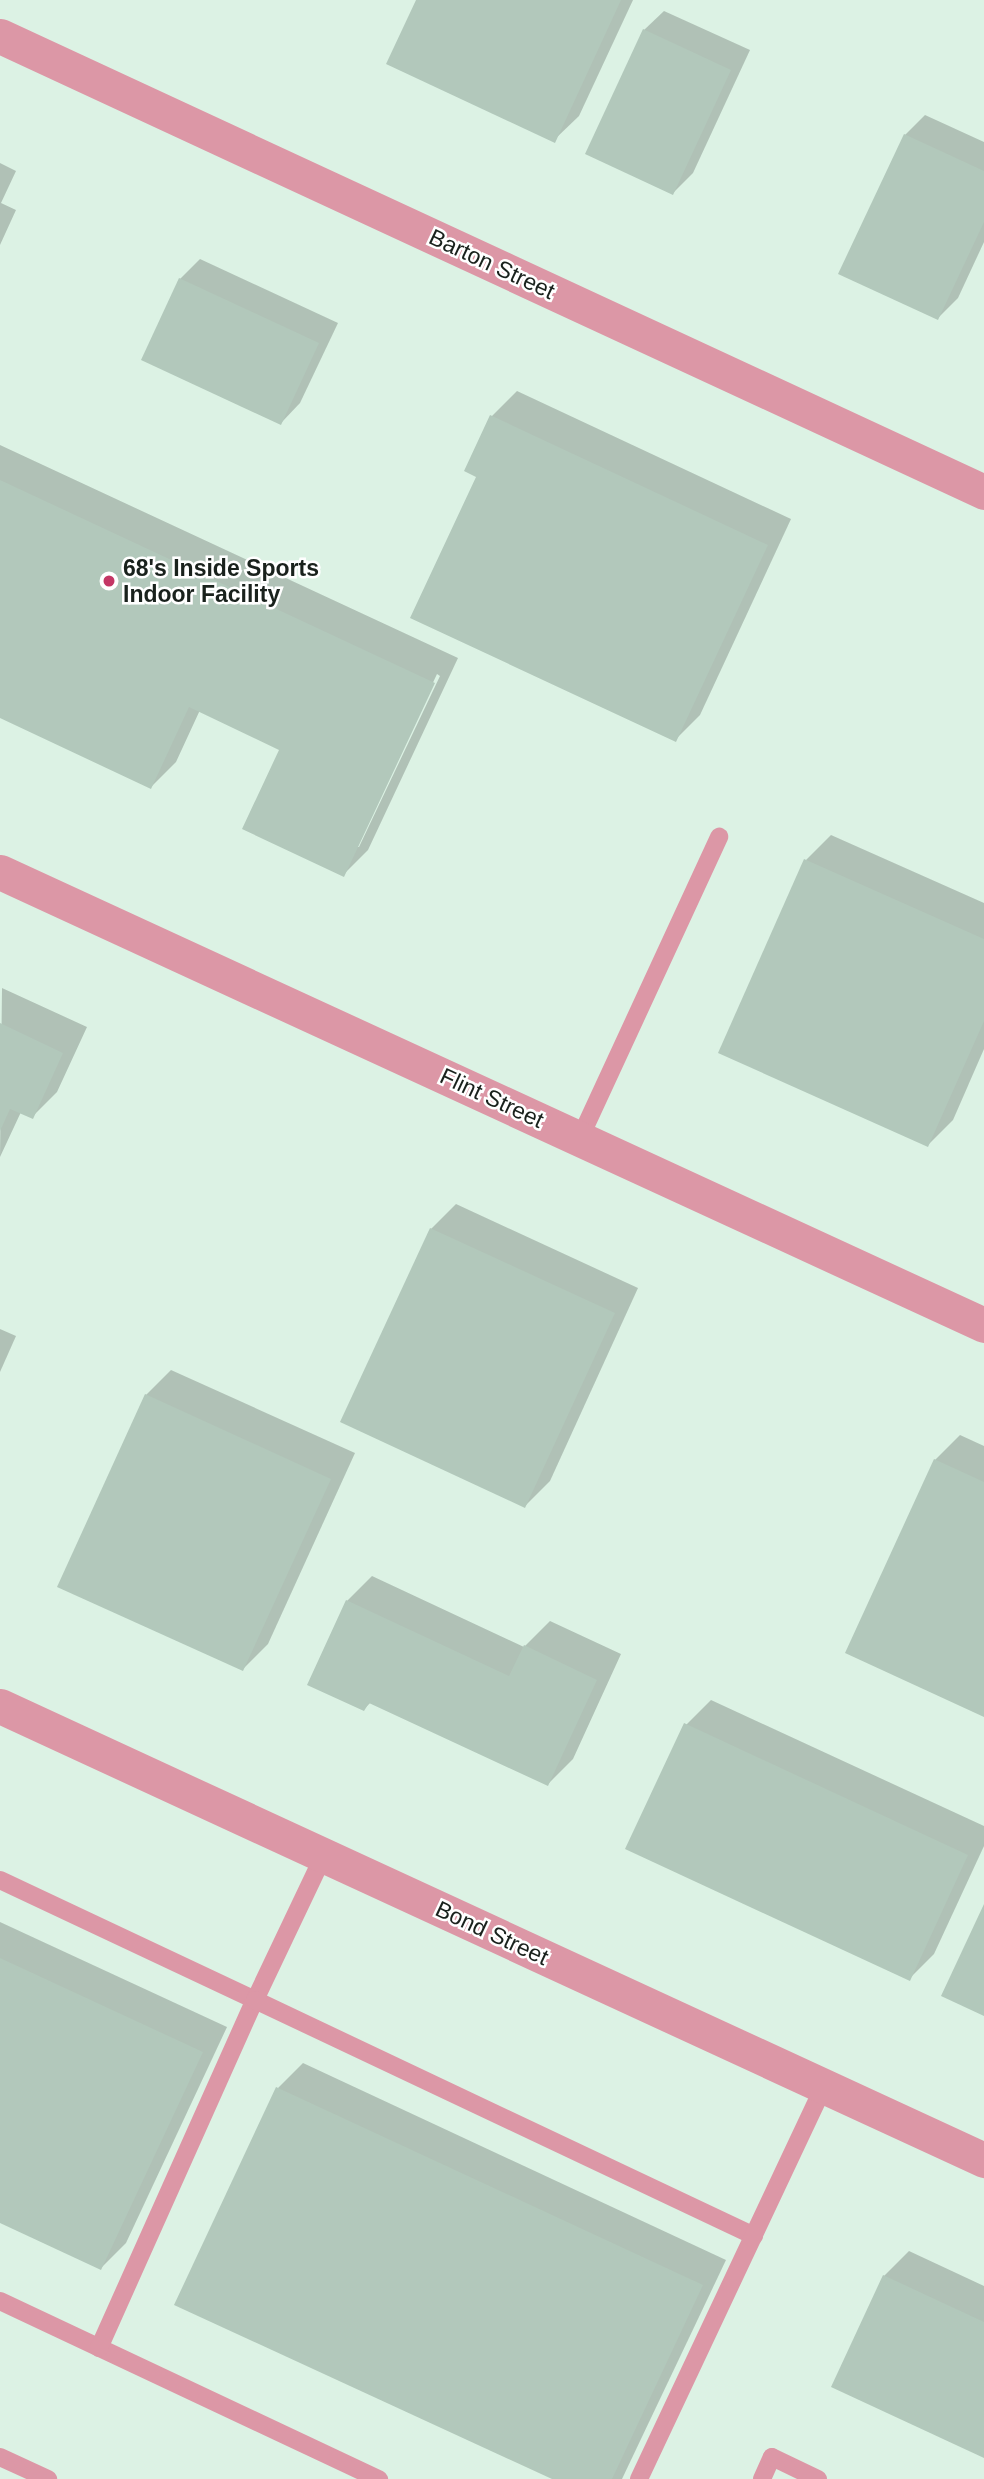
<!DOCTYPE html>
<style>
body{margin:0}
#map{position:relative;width:984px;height:2479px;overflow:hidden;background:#dcf2e4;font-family:Arial,sans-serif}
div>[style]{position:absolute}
.shadow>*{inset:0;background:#0003}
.building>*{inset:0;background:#b2c8bb}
.lane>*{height:18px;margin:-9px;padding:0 9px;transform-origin:9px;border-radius:9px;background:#dc97a6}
.street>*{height:35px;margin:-17.5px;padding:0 17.5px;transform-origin:17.5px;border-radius:17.5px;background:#dc97a6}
.dots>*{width:19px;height:19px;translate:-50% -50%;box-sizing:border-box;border:4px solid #fff;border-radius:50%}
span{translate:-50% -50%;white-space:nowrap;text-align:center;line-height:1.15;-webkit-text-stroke:5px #fff;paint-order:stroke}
.street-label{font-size:23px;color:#19211c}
.poi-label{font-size:23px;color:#19211c;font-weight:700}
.left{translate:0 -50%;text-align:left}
</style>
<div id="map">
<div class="shadow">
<i style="clip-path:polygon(418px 0,633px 0,579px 116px,554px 140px)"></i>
<i style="clip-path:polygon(664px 11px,750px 50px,693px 173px,673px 193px,644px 30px)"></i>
<i style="clip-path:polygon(925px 115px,984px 142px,984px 242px,958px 298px,938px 318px,905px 135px)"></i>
<i style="clip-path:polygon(0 163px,16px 171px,1px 203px,16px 210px,0 245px)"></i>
<i style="clip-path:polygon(200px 259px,338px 323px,300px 403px,281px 423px,180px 279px)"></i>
<i style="clip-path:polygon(517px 391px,791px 519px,700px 715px,675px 740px,478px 476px,492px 416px)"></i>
<i style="clip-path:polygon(evenodd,0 445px,458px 658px,368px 850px,343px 875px,282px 749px,200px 710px,176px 762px,151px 787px,0 716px,0 445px,437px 674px,440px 676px,359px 847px,356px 847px,437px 674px)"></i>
<i style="clip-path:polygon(831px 835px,984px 903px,984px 1049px,953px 1120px,928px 1145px,806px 860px)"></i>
<i style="clip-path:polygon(2px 988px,87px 1027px,57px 1092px,32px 1117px,21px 1112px,0 1157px)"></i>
<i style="clip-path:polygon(456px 1204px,638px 1288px,550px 1481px,525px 1506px,431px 1229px)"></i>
<i style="clip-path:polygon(0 1329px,16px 1336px,0 1372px)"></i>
<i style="clip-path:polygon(171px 1370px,355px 1453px,268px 1644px,243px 1669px,146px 1395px)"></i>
<i style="clip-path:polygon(960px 1435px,984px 1446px,984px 1715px,935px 1460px)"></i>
<i style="clip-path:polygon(372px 1576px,524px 1647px,550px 1621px,621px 1654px,573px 1759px,548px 1784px,371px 1702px,364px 1709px,347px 1601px)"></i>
<i style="clip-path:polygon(711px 1700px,984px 1826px,984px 1846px,934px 1954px,909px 1979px,686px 1725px)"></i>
<i style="clip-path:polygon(0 1922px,227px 2027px,126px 2243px,101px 2268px,0 2221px)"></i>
<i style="clip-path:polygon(303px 2063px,726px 2260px,622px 2479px,556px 2479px,278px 2088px)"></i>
<i style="clip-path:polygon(909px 2251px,984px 2286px,984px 2457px,884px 2276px)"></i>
</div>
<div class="building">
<i style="clip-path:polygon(416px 0,621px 0,555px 143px,386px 64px)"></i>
<i style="clip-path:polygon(643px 29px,731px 70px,673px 195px,585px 154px)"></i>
<i style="clip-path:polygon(904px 134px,984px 171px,984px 222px,938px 320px,838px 274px)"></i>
<i style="clip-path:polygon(179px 278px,319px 343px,281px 425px,141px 360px)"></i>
<i style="clip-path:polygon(490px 415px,768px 545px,676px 742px,410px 618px,476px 477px,464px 471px)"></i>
<i style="clip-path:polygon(0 480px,435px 683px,344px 877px,242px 829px,279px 750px,189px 707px,151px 789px,0 718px)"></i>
<i style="clip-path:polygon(804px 859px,984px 939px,984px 1021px,928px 1147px,718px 1053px)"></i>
<i style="clip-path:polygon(0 1023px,63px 1053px,33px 1119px,10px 1109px,0 1131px)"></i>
<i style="clip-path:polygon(430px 1228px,615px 1313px,525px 1508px,340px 1422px)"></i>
<i style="clip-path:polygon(145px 1394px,331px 1479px,243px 1671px,57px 1587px)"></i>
<i style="clip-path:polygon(934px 1459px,984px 1482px,984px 1717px,845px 1653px)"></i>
<i style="clip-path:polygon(346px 1600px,509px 1676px,524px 1645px,597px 1680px,548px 1786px,369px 1703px,364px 1711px,307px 1685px)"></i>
<i style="clip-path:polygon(684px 1723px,968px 1855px,910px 1981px,625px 1849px)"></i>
<i style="clip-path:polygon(984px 1904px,984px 2016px,941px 1996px)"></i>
<i style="clip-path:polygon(0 1958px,203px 2052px,101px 2270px,0 2223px)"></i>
<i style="clip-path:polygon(276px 2087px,703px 2285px,612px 2479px,552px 2479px,174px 2305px)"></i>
<i style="clip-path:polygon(883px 2275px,984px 2322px,984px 2458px,831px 2387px)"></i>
</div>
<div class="lane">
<i style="left:580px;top:1138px;width:332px;rotate:-65.2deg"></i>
<i style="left:0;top:1880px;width:282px;rotate:25.2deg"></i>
<i style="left:255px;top:2000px;width:161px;rotate:-64.6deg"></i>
<i style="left:0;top:2301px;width:419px;rotate:25.2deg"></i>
<i style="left:99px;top:2348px;width:381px;rotate:-65.9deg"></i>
<i style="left:255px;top:2000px;width:552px;rotate:25.31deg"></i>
<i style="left:0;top:2457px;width:53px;rotate:24.6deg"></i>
<i style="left:639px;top:2479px;width:434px;rotate:-64.8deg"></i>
<i style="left:762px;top:2479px;width:24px;rotate:-66deg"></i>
<i style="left:772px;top:2457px;width:51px;rotate:25.6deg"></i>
</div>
<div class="street">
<i style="left:0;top:36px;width:1085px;rotate:24.86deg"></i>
<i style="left:0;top:872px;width:1083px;rotate:24.72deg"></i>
<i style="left:0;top:1706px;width:1084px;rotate:24.77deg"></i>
</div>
<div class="dots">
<i style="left:109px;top:581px;background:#c43665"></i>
</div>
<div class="street-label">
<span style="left:492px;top:264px;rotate:25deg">Barton Street</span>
<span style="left:492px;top:1098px;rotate:25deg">Flint Street</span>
<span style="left:492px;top:1933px;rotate:25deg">Bond Street</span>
</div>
<div class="poi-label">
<span class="left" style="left:123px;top:581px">68's Inside Sports<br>Indoor Facility</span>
</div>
</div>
